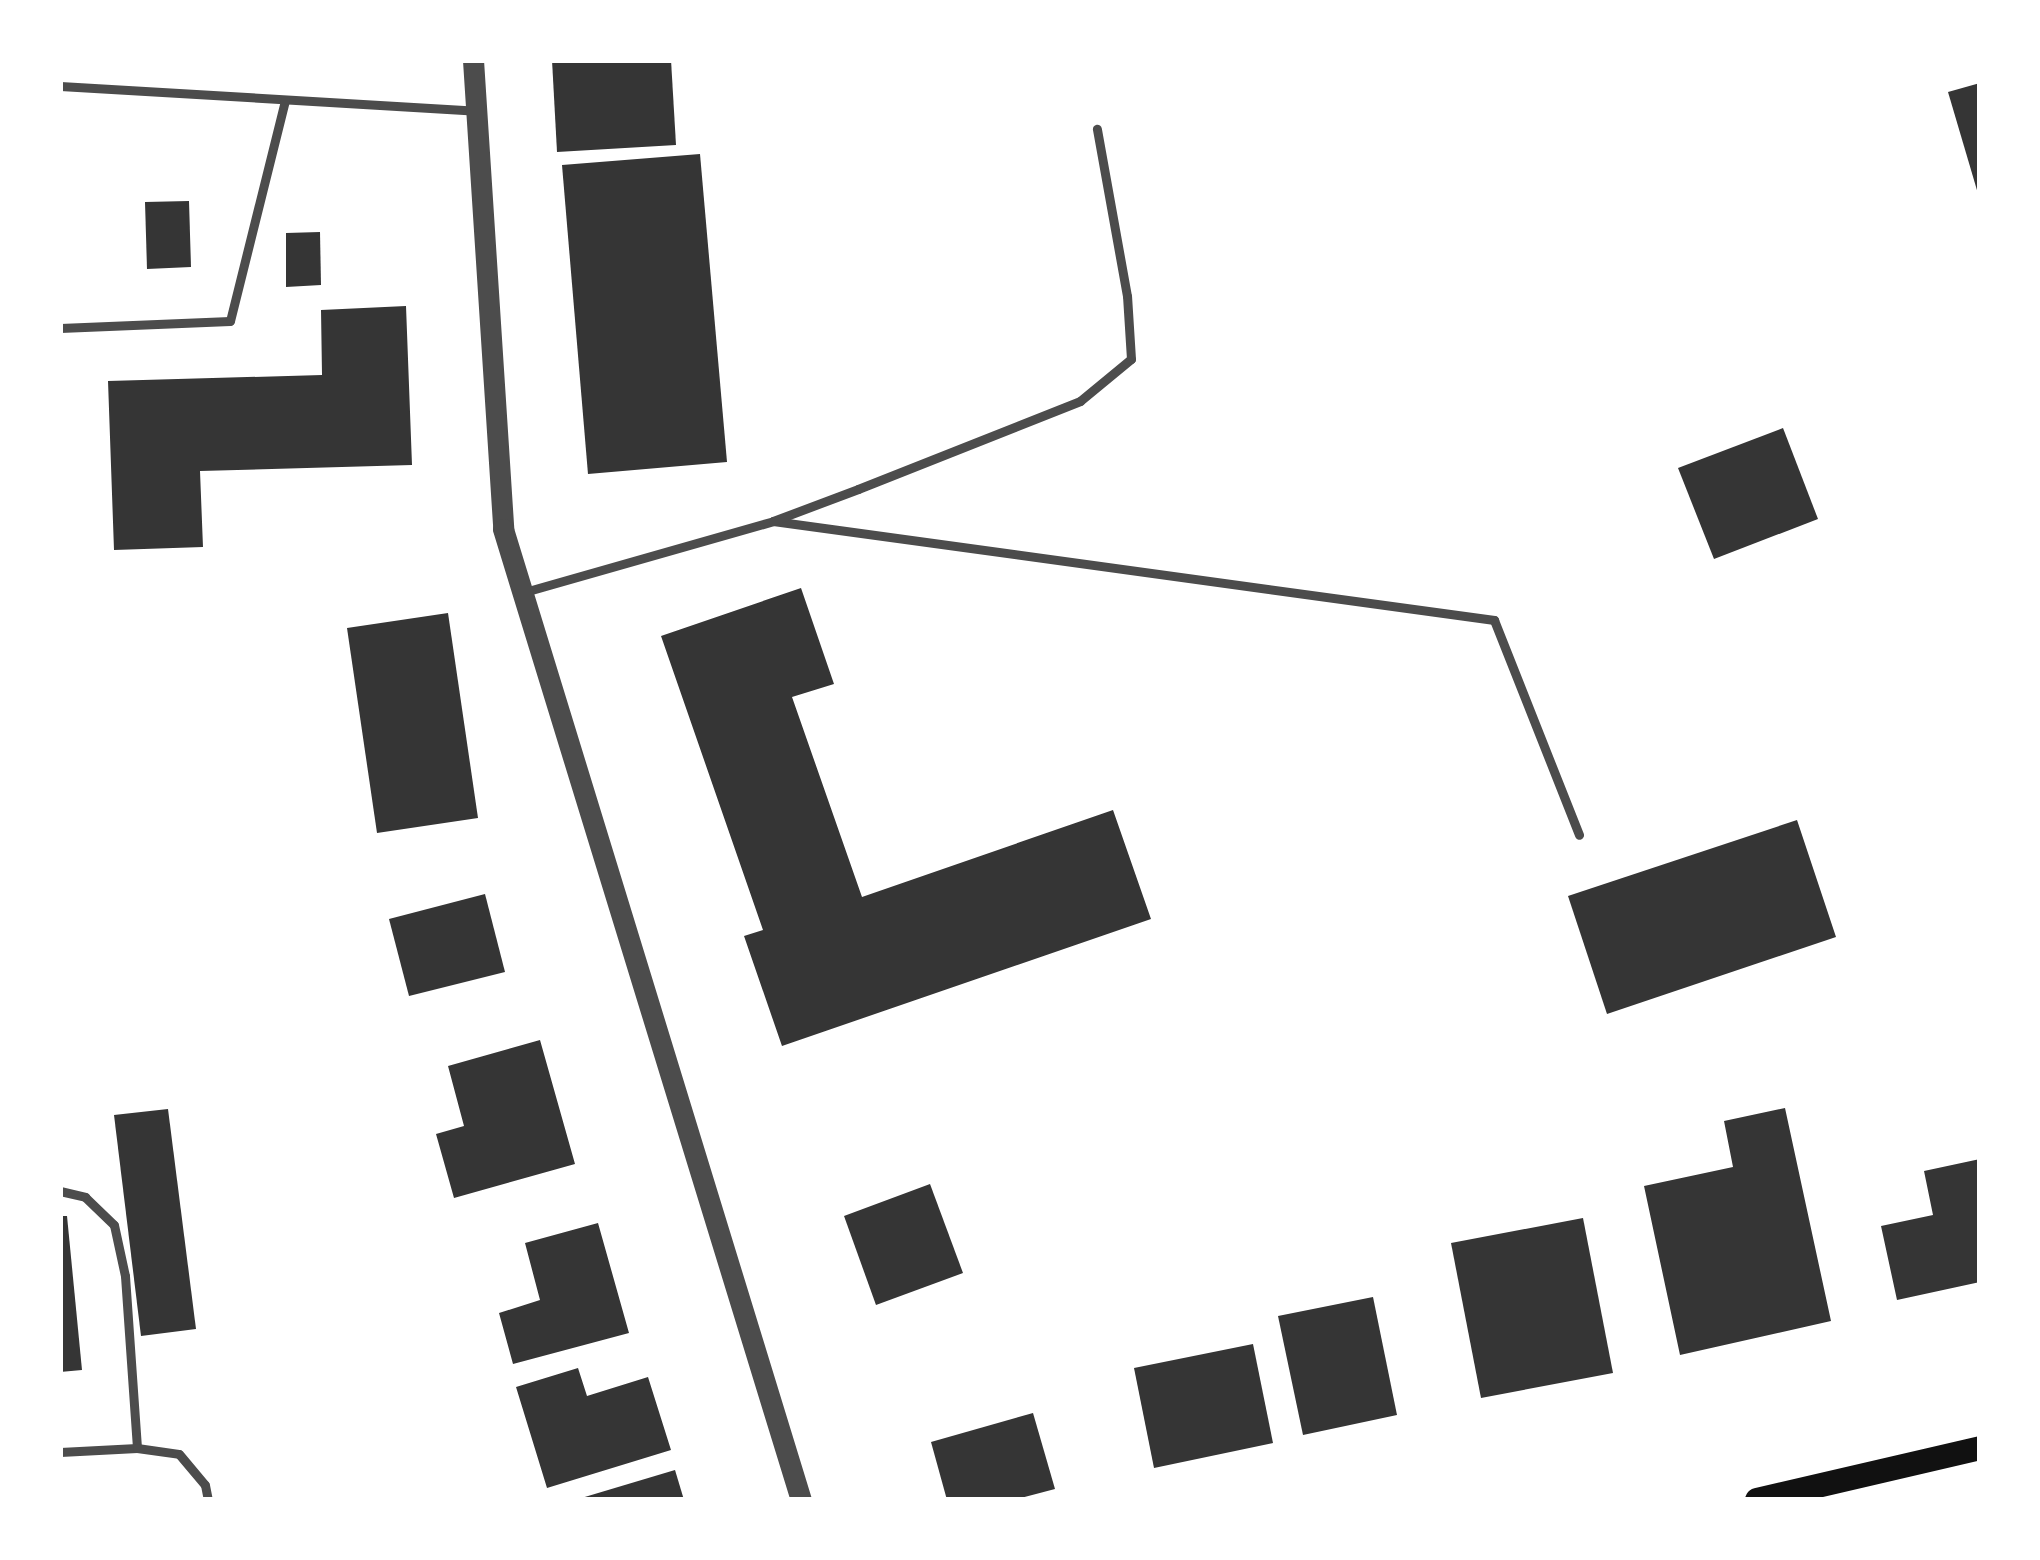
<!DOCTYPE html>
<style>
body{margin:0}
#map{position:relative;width:2040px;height:1560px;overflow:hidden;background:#fff;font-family:Arial,sans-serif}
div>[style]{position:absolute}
.building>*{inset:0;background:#353535}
.service>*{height:9px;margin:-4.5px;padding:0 4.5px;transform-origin:4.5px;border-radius:4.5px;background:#4c4c4c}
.tertiary>*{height:21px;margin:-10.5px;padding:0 10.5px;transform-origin:10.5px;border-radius:10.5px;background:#4c4c4c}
.secondary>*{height:24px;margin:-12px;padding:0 12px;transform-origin:12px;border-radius:12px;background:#111}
span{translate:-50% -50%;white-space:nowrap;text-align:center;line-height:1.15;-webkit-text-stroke:12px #fff;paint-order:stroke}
.frame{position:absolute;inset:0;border:63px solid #fff;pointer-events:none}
</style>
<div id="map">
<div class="building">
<i style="clip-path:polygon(552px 60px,671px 60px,676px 145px,557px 152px)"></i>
<i style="clip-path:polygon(1980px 83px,1980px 197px,1979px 197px,1948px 92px)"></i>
<i style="clip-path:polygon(700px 154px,727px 462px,588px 474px,562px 165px)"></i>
<i style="clip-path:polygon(189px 201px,191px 267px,147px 269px,145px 202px)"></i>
<i style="clip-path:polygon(320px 232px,321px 285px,286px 287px,286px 233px)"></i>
<i style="clip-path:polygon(406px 306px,412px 465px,200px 471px,203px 547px,114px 550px,108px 381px,322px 375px,321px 310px)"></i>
<i style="clip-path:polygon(1783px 428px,1818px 519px,1714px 559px,1678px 468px)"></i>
<i style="clip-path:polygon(801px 588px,834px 684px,792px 697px,862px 897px,1113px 810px,1151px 919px,782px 1046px,744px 936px,763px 930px,661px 636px)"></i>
<i style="clip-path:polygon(448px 613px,478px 818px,377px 833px,347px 628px)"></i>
<i style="clip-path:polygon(1797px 820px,1836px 937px,1607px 1014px,1568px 896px)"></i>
<i style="clip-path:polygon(485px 894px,505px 972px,409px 996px,389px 919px)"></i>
<i style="clip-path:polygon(540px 1040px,575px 1164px,454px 1198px,436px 1134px,464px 1126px,448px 1066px)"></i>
<i style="clip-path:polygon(1785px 1108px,1831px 1321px,1680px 1355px,1644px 1186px,1733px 1167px,1724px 1121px)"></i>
<i style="clip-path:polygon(168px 1109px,196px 1329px,141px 1336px,114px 1115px)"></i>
<i style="clip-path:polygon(1980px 1159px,1980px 1282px,1897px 1300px,1881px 1226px,1933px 1215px,1924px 1171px)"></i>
<i style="clip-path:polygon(930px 1184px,963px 1273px,876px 1305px,844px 1216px)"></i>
<i style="clip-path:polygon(60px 1216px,67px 1216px,82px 1370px,60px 1372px)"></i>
<i style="clip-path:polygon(1583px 1218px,1613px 1373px,1481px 1398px,1451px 1243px)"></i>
<i style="clip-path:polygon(598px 1223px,629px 1333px,513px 1364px,499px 1313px,540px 1300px,525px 1243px)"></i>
<i style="clip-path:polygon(1373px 1297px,1397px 1415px,1303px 1435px,1278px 1316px)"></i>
<i style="clip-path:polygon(1253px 1344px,1273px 1443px,1154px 1468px,1134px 1368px)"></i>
<i style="clip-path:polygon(578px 1368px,587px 1396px,648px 1377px,671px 1450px,547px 1488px,516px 1387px)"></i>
<i style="clip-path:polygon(1033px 1413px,1055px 1489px,1013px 1500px,947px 1500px,931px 1442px)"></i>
<i style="clip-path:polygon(675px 1470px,684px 1500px,579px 1500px,578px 1499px)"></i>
</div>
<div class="service">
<i style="left:60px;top:86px;width:417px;rotate:3.4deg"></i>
<i style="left:60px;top:328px;width:170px;rotate:-2.4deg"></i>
<i style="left:230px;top:321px;width:227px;rotate:-76deg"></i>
<i style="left:773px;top:521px;width:728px;rotate:7.82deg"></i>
<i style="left:1494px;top:620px;width:231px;rotate:68.4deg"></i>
<i style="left:521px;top:593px;width:262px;rotate:-15.9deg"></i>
<i style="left:773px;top:521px;width:91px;rotate:-20.6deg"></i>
<i style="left:858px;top:489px;width:239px;rotate:-21.6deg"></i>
<i style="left:1080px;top:401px;width:66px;rotate:-39.5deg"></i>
<i style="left:1131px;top:359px;width:63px;rotate:-93.6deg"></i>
<i style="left:1127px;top:296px;width:170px;rotate:-100.2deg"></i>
<i style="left:60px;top:1191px;width:26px;rotate:13deg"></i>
<i style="left:85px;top:1197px;width:40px;rotate:44deg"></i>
<i style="left:114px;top:1225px;width:52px;rotate:77.8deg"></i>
<i style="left:125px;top:1276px;width:172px;rotate:86deg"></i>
<i style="left:60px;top:1452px;width:77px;rotate:-3deg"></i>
<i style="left:137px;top:1448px;width:42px;rotate:8.1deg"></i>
<i style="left:179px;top:1454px;width:40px;rotate:50deg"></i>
<i style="left:205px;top:1485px;width:15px;rotate:79deg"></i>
</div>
<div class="tertiary">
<i style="left:473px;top:60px;width:470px;rotate:86.3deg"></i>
<i style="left:503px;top:529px;width:1016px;rotate:72.94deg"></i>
</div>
<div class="secondary">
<i style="left:1757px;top:1500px;width:229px;rotate:-13.1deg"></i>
</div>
<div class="frame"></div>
</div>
